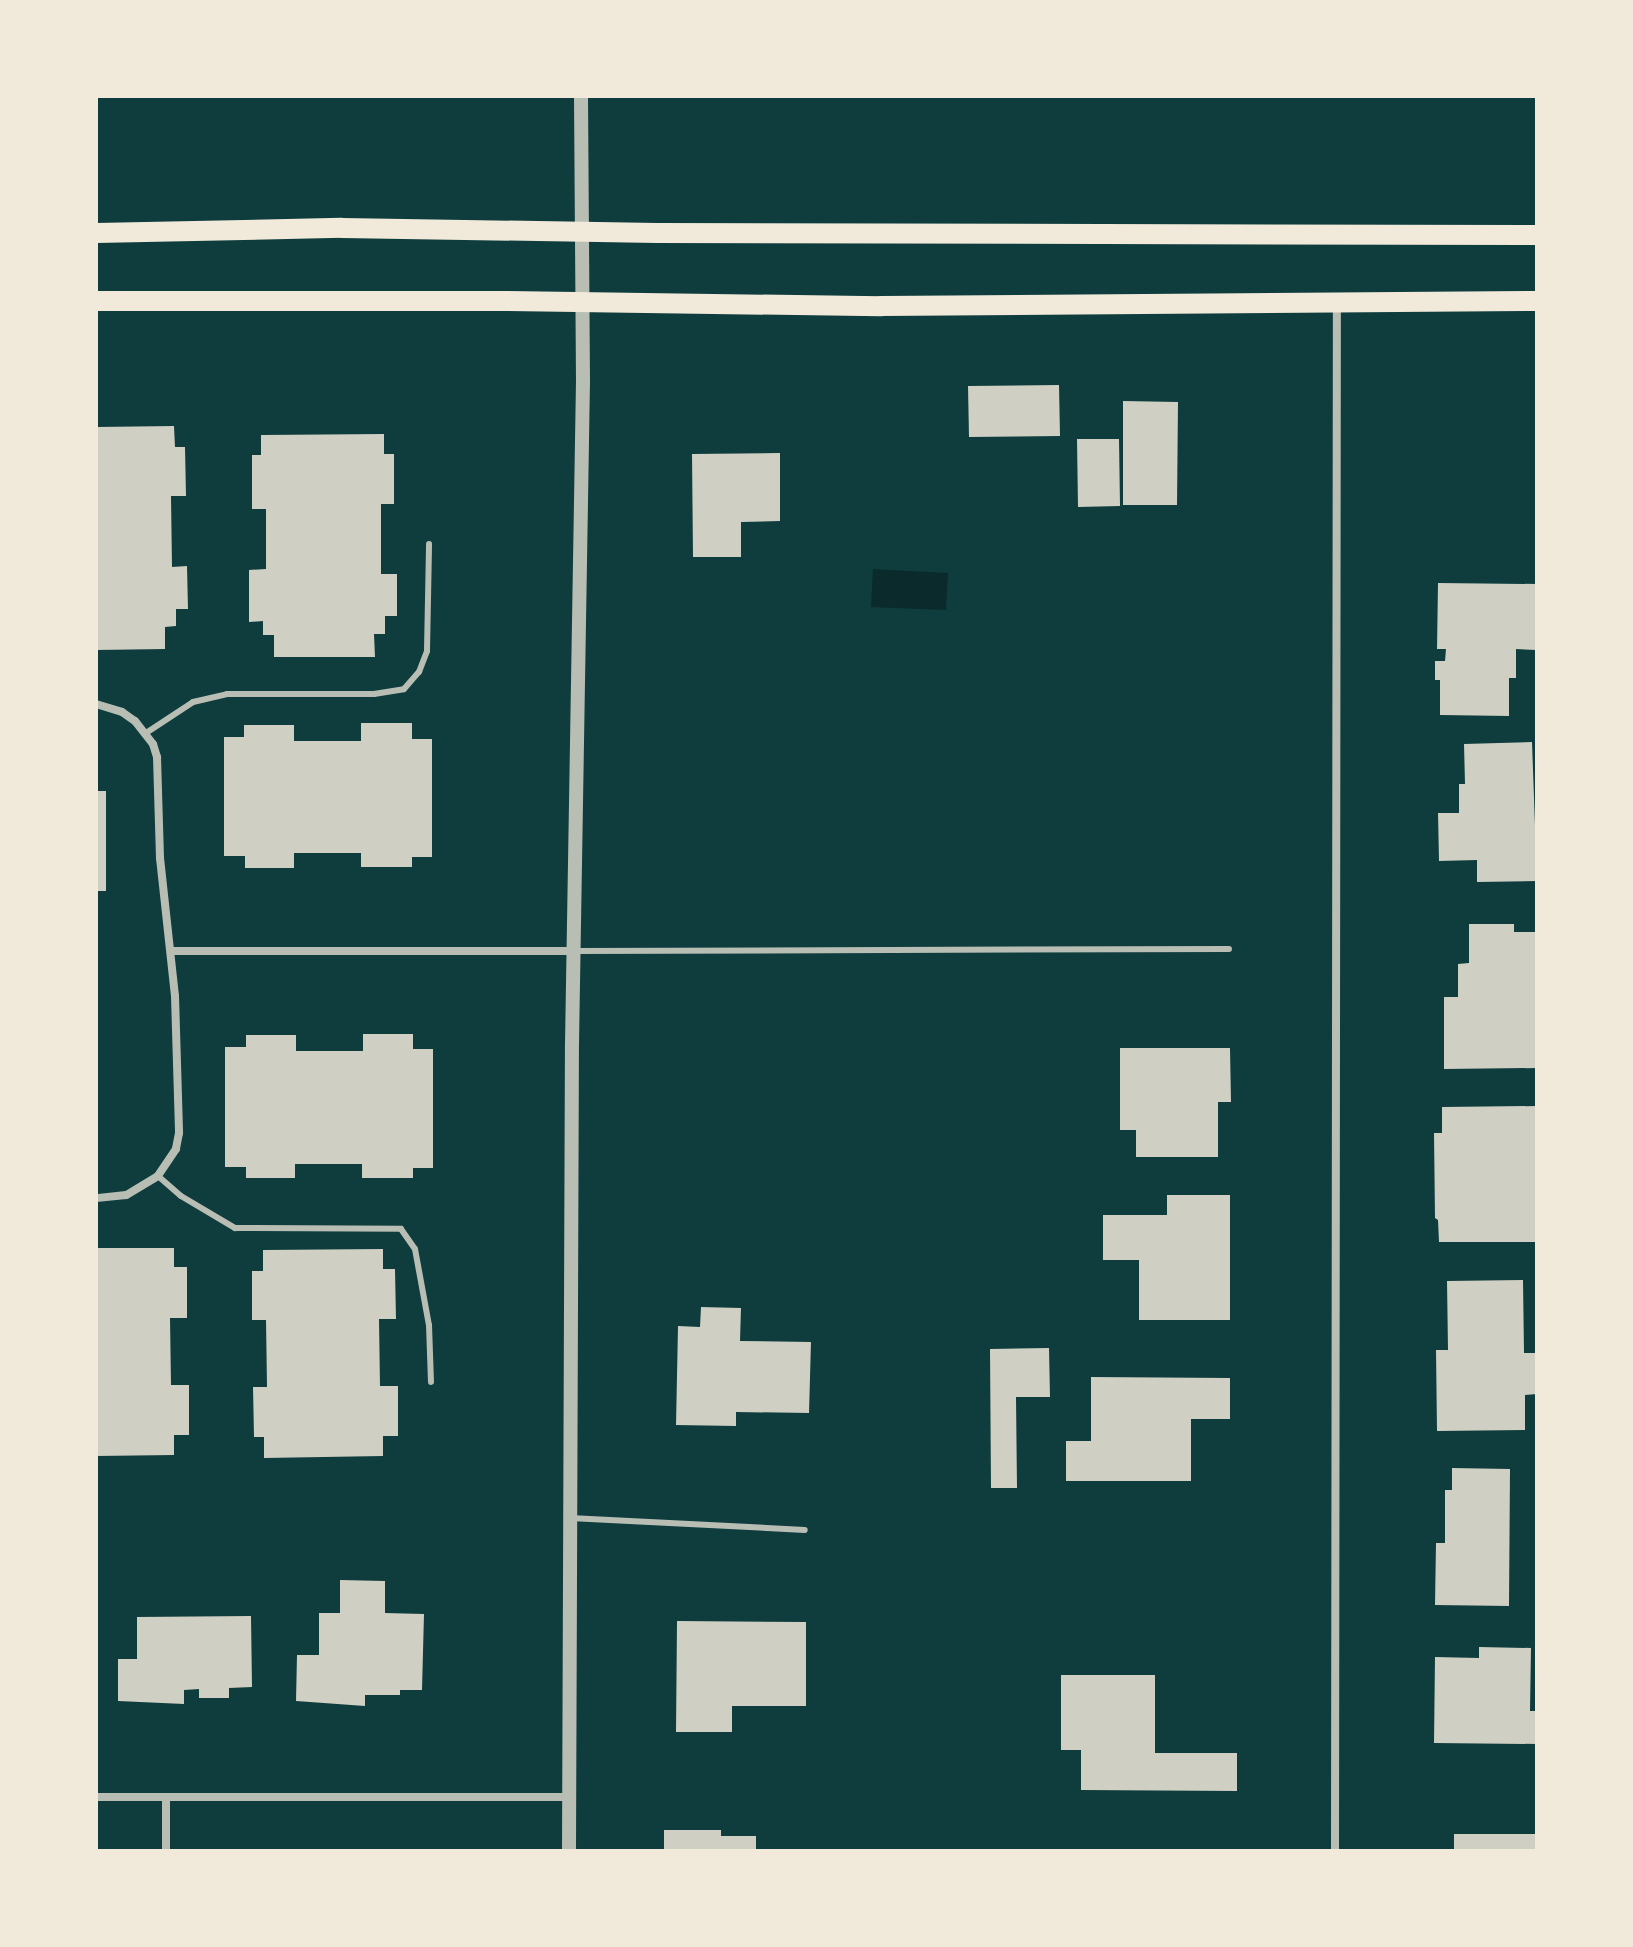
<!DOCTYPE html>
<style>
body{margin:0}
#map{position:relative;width:1633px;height:1947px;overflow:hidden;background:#0f3d3e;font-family:"Asap Condensed",sans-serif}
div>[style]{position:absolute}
.water>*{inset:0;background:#0a2a2b}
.building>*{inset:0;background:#cfcfc3}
.service>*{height:6px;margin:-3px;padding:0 3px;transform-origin:3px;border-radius:3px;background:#b8beb3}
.minor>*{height:8px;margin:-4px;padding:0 4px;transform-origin:4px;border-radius:4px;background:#b8beb3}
.tertiary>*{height:14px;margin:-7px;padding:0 7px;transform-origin:7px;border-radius:7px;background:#b8beb3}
.primary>*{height:20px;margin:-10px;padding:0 10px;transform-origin:10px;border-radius:10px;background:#f1e9da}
span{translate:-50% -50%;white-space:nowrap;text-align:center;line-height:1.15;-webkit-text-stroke:8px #f1e9da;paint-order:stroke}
.frame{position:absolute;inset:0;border:98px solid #f1e9da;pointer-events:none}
</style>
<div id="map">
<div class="water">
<i style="clip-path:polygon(873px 569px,948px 573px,946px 610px,871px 607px)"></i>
</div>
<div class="building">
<i style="clip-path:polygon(1059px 385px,1060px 436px,969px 437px,968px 386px)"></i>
<i style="clip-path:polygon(1123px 401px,1178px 402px,1177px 505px,1123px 505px)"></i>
<i style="clip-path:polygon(174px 426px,175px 447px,185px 447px,186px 496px,171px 496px,172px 567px,187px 566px,188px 609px,176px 609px,176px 626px,165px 627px,165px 649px,96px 650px,96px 427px)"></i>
<i style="clip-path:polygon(384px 434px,384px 454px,394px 454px,394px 504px,381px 504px,381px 574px,397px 574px,397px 616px,385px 616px,385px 634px,374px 634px,375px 657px,274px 657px,274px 635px,263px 635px,263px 621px,249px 622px,249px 570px,266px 569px,266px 509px,252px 509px,252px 455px,261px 455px,261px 435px)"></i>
<i style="clip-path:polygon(1077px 439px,1119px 439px,1120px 506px,1078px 507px)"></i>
<i style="clip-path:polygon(780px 453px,780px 521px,741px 522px,741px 557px,693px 557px,692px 454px)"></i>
<i style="clip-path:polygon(1438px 583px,1537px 584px,1537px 650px,1516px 649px,1516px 678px,1509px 678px,1509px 716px,1440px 715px,1440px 680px,1435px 680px,1435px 661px,1445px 661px,1446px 649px,1437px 649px)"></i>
<i style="clip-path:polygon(361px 723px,412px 723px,412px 739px,432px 739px,432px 857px,412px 857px,412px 867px,361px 867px,361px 853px,294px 853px,294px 868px,245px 868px,245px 856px,224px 856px,224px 737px,244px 737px,244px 725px,294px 725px,294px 741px,361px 741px)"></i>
<i style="clip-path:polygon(1532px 742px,1537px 881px,1477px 882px,1477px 860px,1439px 861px,1438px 813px,1459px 813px,1459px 784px,1465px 784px,1464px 744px)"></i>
<i style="clip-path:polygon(96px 791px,106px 791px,106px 891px,96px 891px)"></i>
<i style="clip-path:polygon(1469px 924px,1514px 924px,1514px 932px,1537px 932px,1537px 1068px,1444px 1069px,1444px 997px,1458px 997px,1458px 964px,1469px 963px)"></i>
<i style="clip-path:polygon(363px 1034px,413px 1034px,413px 1049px,433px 1049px,433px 1168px,413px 1168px,413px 1178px,362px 1178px,362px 1164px,295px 1164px,295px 1178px,246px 1178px,246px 1167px,225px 1167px,225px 1047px,246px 1047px,246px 1035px,296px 1035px,296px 1051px,363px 1051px)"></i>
<i style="clip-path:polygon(1120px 1048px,1230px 1048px,1231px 1102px,1218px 1102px,1218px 1157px,1136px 1157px,1136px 1130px,1120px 1130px)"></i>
<i style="clip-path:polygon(1537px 1106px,1537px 1242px,1439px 1242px,1438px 1220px,1435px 1218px,1434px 1133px,1442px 1133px,1442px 1107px)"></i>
<i style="clip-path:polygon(1167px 1195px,1230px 1195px,1230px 1320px,1139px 1320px,1139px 1260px,1103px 1260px,1103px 1215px,1167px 1215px)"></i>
<i style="clip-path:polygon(96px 1248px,174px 1248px,174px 1267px,187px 1267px,187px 1318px,170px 1318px,171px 1385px,189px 1385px,189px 1435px,174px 1435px,174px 1455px,96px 1456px)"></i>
<i style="clip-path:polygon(383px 1249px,383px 1269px,395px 1269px,396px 1319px,379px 1319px,380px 1386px,398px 1386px,398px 1436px,383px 1436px,383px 1456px,264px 1458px,264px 1437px,254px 1437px,253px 1387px,267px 1387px,266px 1320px,252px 1320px,252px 1271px,263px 1271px,263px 1250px)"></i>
<i style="clip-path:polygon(1523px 1280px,1524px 1353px,1537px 1353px,1537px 1394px,1525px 1395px,1525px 1430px,1437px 1431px,1436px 1350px,1448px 1350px,1447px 1281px)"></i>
<i style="clip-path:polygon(701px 1307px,741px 1308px,740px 1341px,811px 1342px,809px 1413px,736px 1412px,736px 1426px,676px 1425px,678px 1326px,700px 1327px)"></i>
<i style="clip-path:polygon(1049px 1348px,1050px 1397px,1016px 1397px,1017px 1488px,991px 1488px,990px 1349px)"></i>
<i style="clip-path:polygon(1091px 1377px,1230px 1378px,1230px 1419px,1191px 1419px,1191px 1481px,1066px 1481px,1066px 1441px,1091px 1441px)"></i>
<i style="clip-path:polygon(1452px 1468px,1510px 1469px,1509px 1606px,1435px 1605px,1436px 1543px,1445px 1543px,1445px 1490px,1452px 1490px)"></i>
<i style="clip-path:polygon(340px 1580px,385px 1581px,385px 1613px,424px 1614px,422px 1690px,400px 1690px,400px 1695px,365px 1695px,365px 1706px,296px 1701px,297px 1655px,319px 1655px,319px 1613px,340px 1613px)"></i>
<i style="clip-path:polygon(251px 1616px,252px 1687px,229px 1688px,229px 1698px,199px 1698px,199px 1689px,184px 1690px,184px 1704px,118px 1701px,118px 1659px,137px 1659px,137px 1617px)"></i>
<i style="clip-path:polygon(677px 1621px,806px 1622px,806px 1706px,732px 1706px,732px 1732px,676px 1732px)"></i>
<i style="clip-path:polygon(1479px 1647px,1531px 1648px,1530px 1711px,1537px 1711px,1537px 1744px,1434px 1743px,1435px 1657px,1479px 1658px)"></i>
<i style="clip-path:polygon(1061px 1675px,1155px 1675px,1155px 1753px,1237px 1753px,1237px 1791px,1081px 1790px,1081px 1750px,1061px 1750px)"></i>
<i style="clip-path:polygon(664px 1830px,721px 1830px,721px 1836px,756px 1836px,756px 1851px,664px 1851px)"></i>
<i style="clip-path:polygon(1454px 1834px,1537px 1834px,1537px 1851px,1454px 1851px)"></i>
</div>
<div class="service">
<i style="left:146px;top:733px;width:56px;rotate:-33.4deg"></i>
<i style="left:193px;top:702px;width:35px;rotate:-13deg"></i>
<i style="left:227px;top:694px;width:147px"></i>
<i style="left:374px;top:694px;width:30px;rotate:-9deg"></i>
<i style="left:404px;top:689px;width:23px;rotate:-49deg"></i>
<i style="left:419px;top:672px;width:22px;rotate:-69deg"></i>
<i style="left:427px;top:651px;width:107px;rotate:-88.9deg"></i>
<i style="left:575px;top:951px;width:654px;rotate:-0.18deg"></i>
<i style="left:158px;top:1176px;width:30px;rotate:41deg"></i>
<i style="left:181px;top:1196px;width:63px;rotate:30.7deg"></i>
<i style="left:235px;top:1228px;width:166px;rotate:0.3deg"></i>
<i style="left:401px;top:1229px;width:24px;rotate:55deg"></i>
<i style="left:415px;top:1249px;width:77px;rotate:79.6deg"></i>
<i style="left:429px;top:1325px;width:57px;rotate:88deg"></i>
<i style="left:570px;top:1518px;width:235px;rotate:2.9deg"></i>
</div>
<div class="minor">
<i style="left:96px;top:704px;width:27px;rotate:17deg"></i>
<i style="left:122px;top:712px;width:16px;rotate:35deg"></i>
<i style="left:135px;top:721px;width:29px;rotate:52deg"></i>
<i style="left:153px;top:744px;width:14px;rotate:73deg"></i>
<i style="left:157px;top:757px;width:101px;rotate:88.3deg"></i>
<i style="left:160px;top:858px;width:139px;rotate:83.8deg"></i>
<i style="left:175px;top:996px;width:137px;rotate:88.3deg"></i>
<i style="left:179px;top:1133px;width:16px;rotate:101deg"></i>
<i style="left:176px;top:1149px;width:32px;rotate:124deg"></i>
<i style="left:158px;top:1176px;width:37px;rotate:149deg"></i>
<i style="left:126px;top:1195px;width:30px;rotate:174deg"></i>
<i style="left:172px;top:951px;width:403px"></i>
<i style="left:96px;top:1797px;width:473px"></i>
<i style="left:166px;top:1797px;width:54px;rotate:90deg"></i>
<i style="left:1335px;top:1851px;width:1547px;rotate:-89.93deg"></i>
</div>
<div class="tertiary">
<i style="left:569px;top:1851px;width:807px;rotate:-89.79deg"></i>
<i style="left:572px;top:1044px;width:662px;rotate:-89.05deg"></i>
<i style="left:583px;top:382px;width:286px;rotate:-90.4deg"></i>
</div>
<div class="primary">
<i style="left:96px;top:233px;width:246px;rotate:-1.2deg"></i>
<i style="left:342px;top:228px;width:315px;rotate:0.9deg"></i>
<i style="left:657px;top:233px;width:880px;rotate:0.13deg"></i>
<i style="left:96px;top:301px;width:407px"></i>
<i style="left:503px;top:301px;width:378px;rotate:0.8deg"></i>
<i style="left:881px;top:306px;width:656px;rotate:-0.44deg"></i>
</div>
<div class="frame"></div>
</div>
